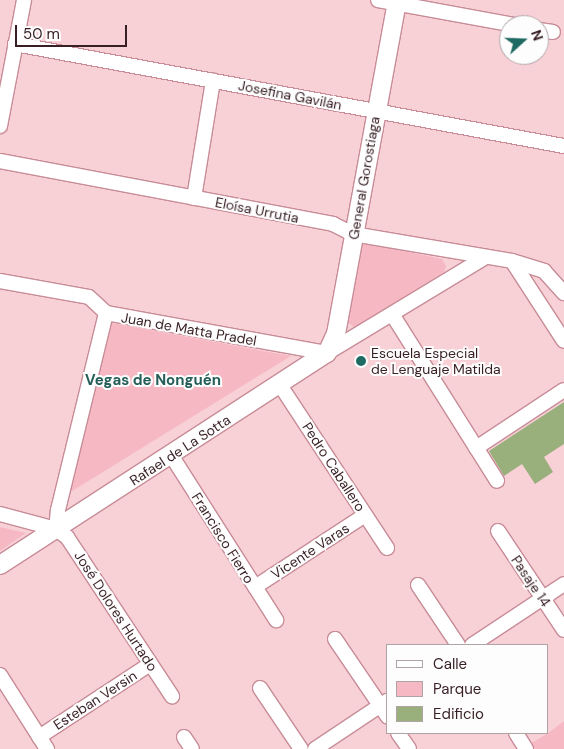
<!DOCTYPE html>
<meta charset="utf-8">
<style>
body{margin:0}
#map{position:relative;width:564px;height:749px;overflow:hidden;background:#f8d1d7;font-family:"DM Sans",sans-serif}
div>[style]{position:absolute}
.green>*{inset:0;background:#f6b9c4}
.building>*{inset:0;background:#99af7c}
.roads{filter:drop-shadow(1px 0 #c78c97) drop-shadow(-1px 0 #c78c97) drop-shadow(0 1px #c78c97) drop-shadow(0 -1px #c78c97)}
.minor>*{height:14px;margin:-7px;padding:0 7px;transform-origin:7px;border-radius:7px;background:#fff}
.tertiary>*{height:18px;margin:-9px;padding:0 9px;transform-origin:9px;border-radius:9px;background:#fff}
.dots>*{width:14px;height:14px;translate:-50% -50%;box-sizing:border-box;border:2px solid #fdfdfd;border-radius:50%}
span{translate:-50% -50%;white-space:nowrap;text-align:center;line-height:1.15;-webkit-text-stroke:4px #fdfdfd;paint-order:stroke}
.street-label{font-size:14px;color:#371f24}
.poi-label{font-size:14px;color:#371f24}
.left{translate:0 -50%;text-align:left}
.neighbourhood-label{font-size:15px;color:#255e59;font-weight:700}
.legend{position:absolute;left:386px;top:644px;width:162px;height:90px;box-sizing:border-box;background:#fdfdfd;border:1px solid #aea4a6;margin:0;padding:6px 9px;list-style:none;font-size:15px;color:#371f24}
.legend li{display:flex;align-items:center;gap:10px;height:25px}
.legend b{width:25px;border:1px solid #aea4a6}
.north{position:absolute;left:499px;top:15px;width:50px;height:50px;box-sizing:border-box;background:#fdfdfd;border:1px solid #aea4a6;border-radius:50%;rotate:70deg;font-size:14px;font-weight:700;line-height:20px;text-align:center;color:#371f24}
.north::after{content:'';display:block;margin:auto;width:18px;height:22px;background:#206a64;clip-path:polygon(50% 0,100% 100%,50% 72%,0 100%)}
.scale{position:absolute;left:15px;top:25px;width:112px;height:22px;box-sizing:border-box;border:2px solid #371f24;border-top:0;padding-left:6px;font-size:15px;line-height:18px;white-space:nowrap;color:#371f24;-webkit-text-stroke:4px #fdfdfd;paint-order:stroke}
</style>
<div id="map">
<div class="green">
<i style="clip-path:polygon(366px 243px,442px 259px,446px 266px,444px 272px,355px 328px,346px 321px,360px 247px)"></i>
<i style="clip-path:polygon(112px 323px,291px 356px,69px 493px)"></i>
<i style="clip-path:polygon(0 527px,26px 533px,0 551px)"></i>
<i style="clip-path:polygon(564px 721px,564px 749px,522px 749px,548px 733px)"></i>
</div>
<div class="building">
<i style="clip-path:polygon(564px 402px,564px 444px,544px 457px,553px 472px,535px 484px,522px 464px,504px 476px,489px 451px)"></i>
</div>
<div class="roads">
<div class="minor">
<i style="left:378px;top:0;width:138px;rotate:10.4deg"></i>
<i style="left:539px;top:30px;width:14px;rotate:8deg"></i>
<i style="left:15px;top:44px;width:558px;rotate:10.53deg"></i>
<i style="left:0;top:126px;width:128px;rotate:-79.2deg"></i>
<i style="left:0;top:161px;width:339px;rotate:10.7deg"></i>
<i style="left:333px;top:224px;width:22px;rotate:27deg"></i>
<i style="left:353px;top:234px;width:161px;rotate:9.6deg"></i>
<i style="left:512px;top:261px;width:34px;rotate:17deg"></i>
<i style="left:544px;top:271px;width:30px;rotate:48deg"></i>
<i style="left:194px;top:198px;width:119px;rotate:-80.8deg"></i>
<i style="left:512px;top:261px;width:95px;rotate:57deg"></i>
<i style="left:0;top:281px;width:90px;rotate:10.2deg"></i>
<i style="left:89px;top:297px;width:23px;rotate:43deg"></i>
<i style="left:106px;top:313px;width:225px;rotate:10.3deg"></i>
<i style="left:327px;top:353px;width:184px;rotate:-31.2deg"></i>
<i style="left:392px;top:314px;width:197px;rotate:57.8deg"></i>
<i style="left:280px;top:385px;width:195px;rotate:56.7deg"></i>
<i style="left:476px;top:448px;width:105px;rotate:-33.4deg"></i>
<i style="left:171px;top:455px;width:196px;rotate:57.5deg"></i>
<i style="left:0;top:514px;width:58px;rotate:15deg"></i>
<i style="left:56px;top:529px;width:14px;rotate:36deg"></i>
<i style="left:67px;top:537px;width:191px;rotate:56.6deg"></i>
<i style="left:56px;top:529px;width:19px;rotate:-84deg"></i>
<i style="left:58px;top:510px;width:203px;rotate:-76.3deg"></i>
<i style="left:498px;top:531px;width:119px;rotate:56.3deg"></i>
<i style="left:418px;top:585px;width:72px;rotate:56.3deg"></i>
<i style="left:255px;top:587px;width:131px;rotate:-33.2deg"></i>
<i style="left:335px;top:639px;width:94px;rotate:55.8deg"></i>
<i style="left:472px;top:645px;width:110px;rotate:-33.5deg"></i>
<i style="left:0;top:675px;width:88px;rotate:57.6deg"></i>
<i style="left:260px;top:688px;width:73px;rotate:56.1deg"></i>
<i style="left:398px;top:733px;width:19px;rotate:55deg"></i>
<i style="left:516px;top:733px;width:19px;rotate:58deg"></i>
<i style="left:39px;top:737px;width:133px;rotate:-33.3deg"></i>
<i style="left:184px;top:737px;width:14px;rotate:56deg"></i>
<i style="left:315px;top:749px;width:87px;rotate:-33.7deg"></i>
</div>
<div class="tertiary">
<i style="left:0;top:565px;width:390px;rotate:-33deg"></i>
<i style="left:327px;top:353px;width:21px;rotate:-65deg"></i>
<i style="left:336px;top:334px;width:340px;rotate:-79.6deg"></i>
</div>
</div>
<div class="dots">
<i style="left:361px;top:361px;background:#206a64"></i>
</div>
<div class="street-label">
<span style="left:290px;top:95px;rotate:11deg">Josefina Gavilán</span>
<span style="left:364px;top:178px;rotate:-80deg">General Gorostiaga</span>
<span style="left:257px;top:210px;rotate:11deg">Eloísa Urrutia</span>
<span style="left:189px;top:329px;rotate:10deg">Juan de Matta Pradel</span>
<span style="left:180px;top:450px;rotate:-33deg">Rafael de La Sotta</span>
<span style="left:334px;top:467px;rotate:57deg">Pedro Caballero</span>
<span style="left:223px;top:538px;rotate:58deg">Francisco Fierro</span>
<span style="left:310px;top:551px;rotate:-33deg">Vicente Varas</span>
<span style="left:531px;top:581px;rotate:56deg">Pasaje 14</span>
<span style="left:116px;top:611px;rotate:57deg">José Dolores Hurtado</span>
<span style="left:95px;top:700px;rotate:-33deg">Esteban Versin</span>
</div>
<div class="poi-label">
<span class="left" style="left:371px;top:361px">Escuela Especial<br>de Lenguaje Matilda</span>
</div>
<div class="neighbourhood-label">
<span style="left:153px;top:381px">Vegas de Nonguén</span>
</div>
<ul class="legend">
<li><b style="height:6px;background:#fff"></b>Calle</li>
<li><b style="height:14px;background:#f6b9c4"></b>Parque</li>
<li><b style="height:14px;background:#99af7c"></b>Edificio</li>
</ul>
<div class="north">N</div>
<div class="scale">50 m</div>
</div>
